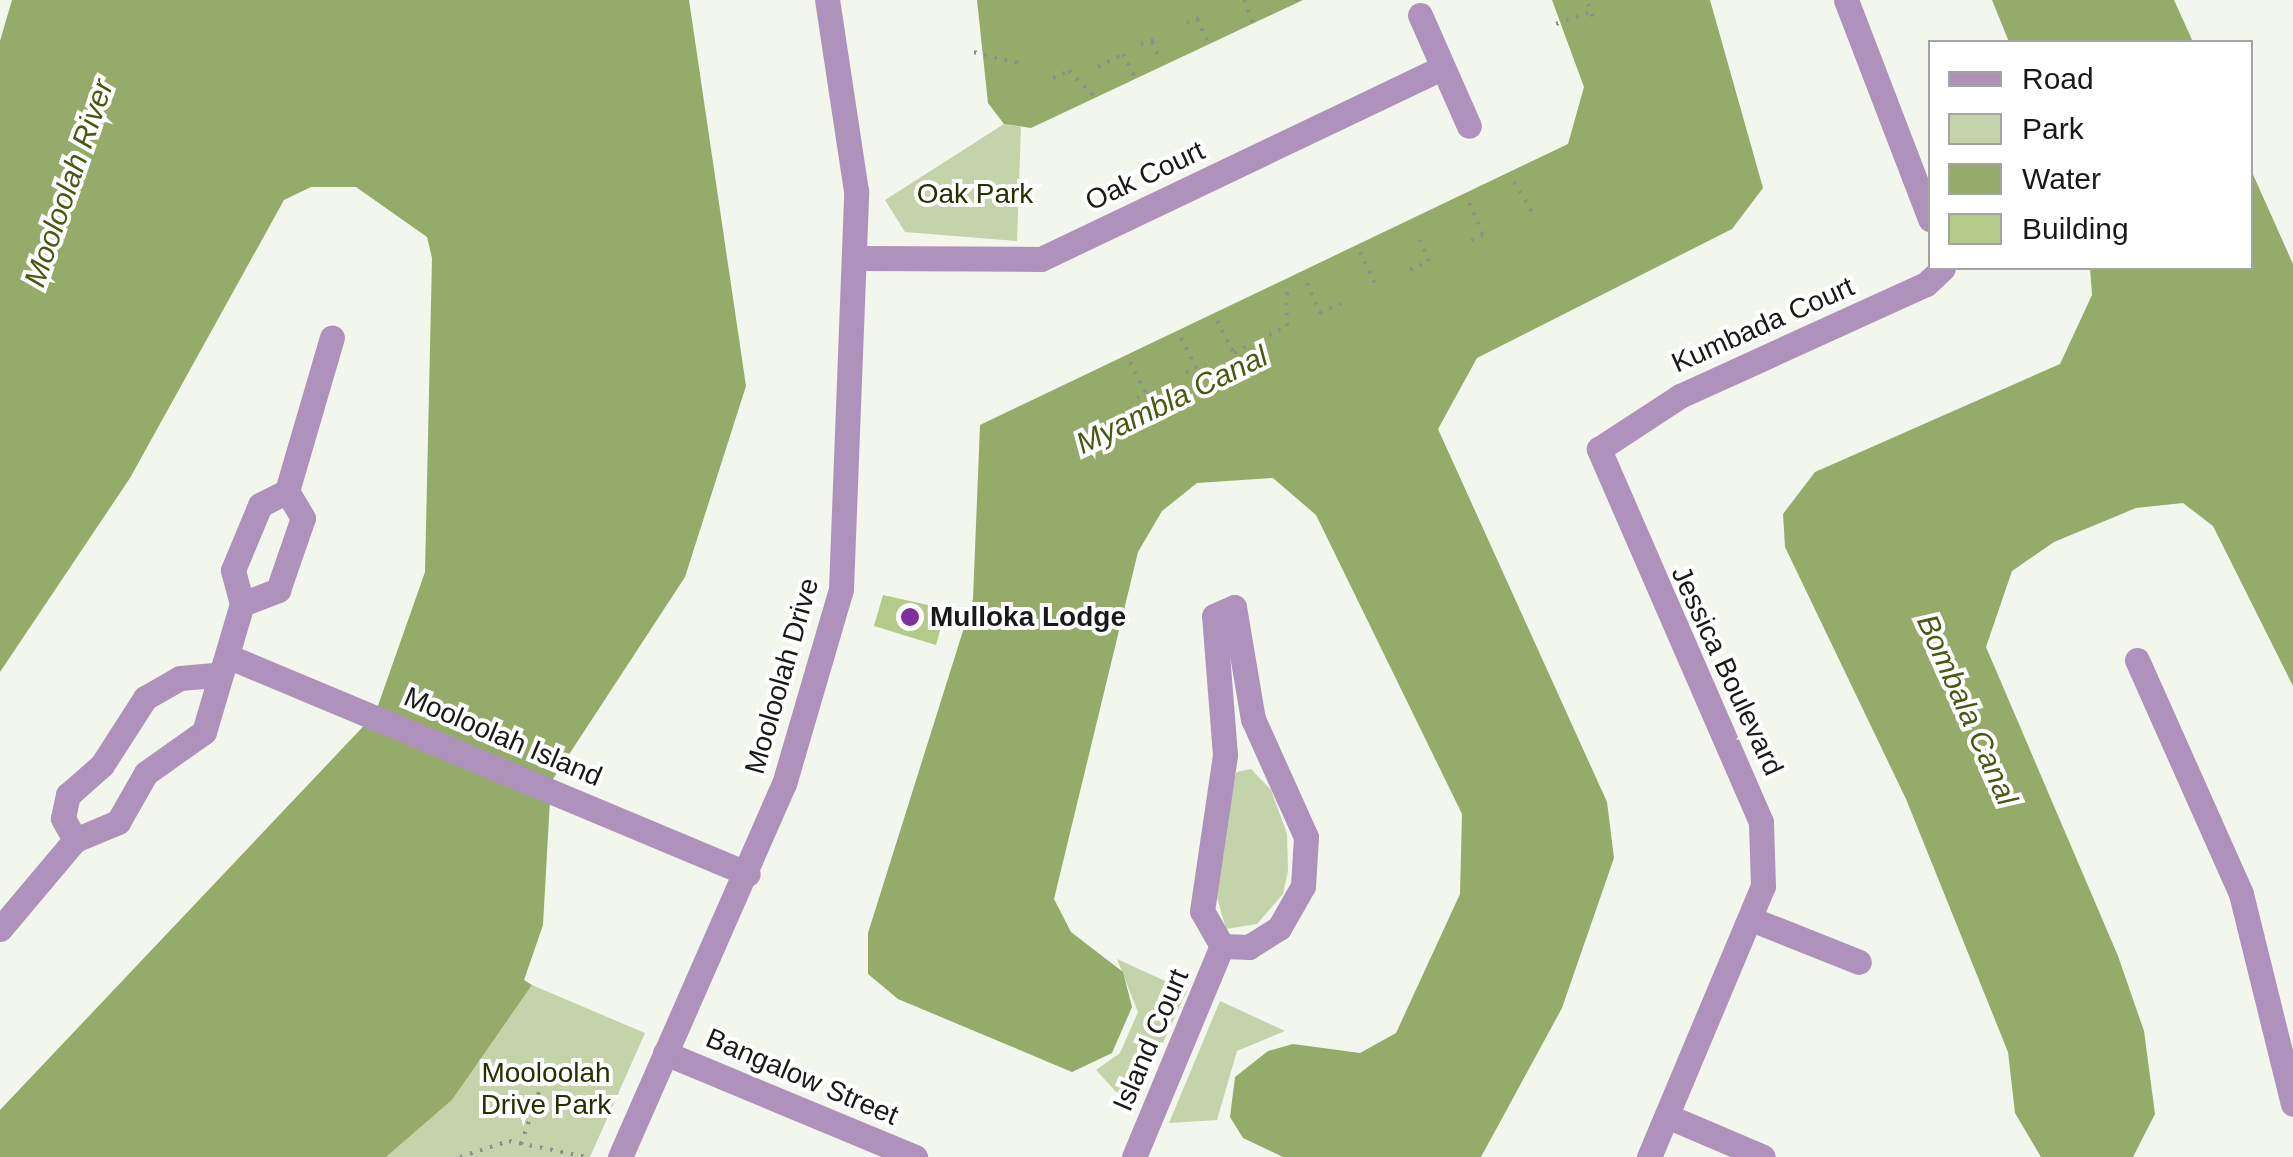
<!DOCTYPE html>
<style>
body{margin:0}
#map{position:relative;width:2293px;height:1157px;overflow:hidden;background:#f2f6ed;font-family:Helvetica,sans-serif}
div>[style]{position:absolute}
.green>*{inset:0;background:#c4d3aa}
.water>*{inset:0;background:#95ab6a}
.building>*{inset:0;background:#b3ca88}
.path>*{height:4px;margin-top:-2px;transform-origin:0;background:repeating-linear-gradient(90deg,#8d9089 0 2.5px,transparent 0 10.5px)}
.minor>*{height:25px;margin:-12.5px;padding:0 12.5px;transform-origin:12.5px;border-radius:12.5px;background:#af92bb}
.dots>*{width:28px;height:28px;translate:-50% -50%;box-sizing:border-box;border:5px solid #fff;border-radius:50%}
span{translate:-50% -50%;white-space:nowrap;text-align:center;line-height:1.15;-webkit-text-stroke:8px #fff;paint-order:stroke}
.street-label{font-size:28px;color:#191a17}
.park-label{font-size:28px;color:#243100}
.poi-label{font-size:28px;color:#191a17;font-weight:700}
.left{translate:0 -50%;text-align:left}
.water-label{font-size:30px;color:#475a13;font-style:italic}
.legend{position:absolute;left:1928px;top:40px;width:325px;height:230px;box-sizing:border-box;background:#fff;border:2px solid #a3a3a2;margin:0;padding:12px 18px;list-style:none;font-size:30px;color:#191a17}
.legend li{display:flex;align-items:center;gap:20px;height:50px}
.legend b{width:50px;border:2px solid #a3a3a2}
</style>
<div id="map">
<div class="green">
<i style="clip-path:polygon(1004px 124px,1021px 127px,1017px 241px,905px 232px,885px 200px)"></i>
<i style="clip-path:polygon(1251px 769px,1271px 790px,1287px 834px,1288px 871px,1283px 894px,1257px 924px,1226px 929px,1216px 894px,1228px 789px,1237px 772px)"></i>
<i style="clip-path:polygon(1117px 959px,1187px 991px,1132px 1109px,1096px 1070px,1120px 1053px,1138px 1012px)"></i>
<i style="clip-path:polygon(532px 985px,645px 1033px,590px 1157px,386px 1157px,452px 1100px)"></i>
<i style="clip-path:polygon(1220px 1001px,1285px 1031px,1237px 1051px,1217px 1120px,1169px 1123px)"></i>
</div>
<div class="water">
<i style="clip-path:polygon(12px 0,689px 0,746px 386px,685px 577px,551px 782px,543px 925px,524px 980px,532px 985px,452px 1100px,386px 1157px,0 1157px,0 1110px,375px 714px,425px 572px,432px 258px,427px 237px,356px 187px,311px 187px,284px 200px,130px 478px,0 672px,0 41px)"></i>
<i style="clip-path:polygon(977px 0,1303px 0,1031px 128px,1004px 124px,988px 103px)"></i>
<i style="clip-path:polygon(1552px 0,1710px 0,1763px 188px,1732px 229px,1477px 358px,1438px 429px,1607px 802px,1614px 858px,1562px 1008px,1481px 1157px,1283px 1157px,1243px 1138px,1230px 1117px,1235px 1077px,1268px 1051px,1293px 1044px,1360px 1053px,1396px 1033px,1460px 894px,1462px 814px,1316px 515px,1273px 478px,1197px 483px,1162px 511px,1138px 552px,1054px 899px,1071px 932px,1123px 972px,1132px 1007px,1112px 1053px,1072px 1072px,898px 999px,868px 974px,868px 933px,973px 599px,980px 425px,1568px 144px,1584px 87px)"></i>
<i style="clip-path:polygon(1992px 0,2174px 0,2193px 42px,2009px 42px)"></i>
<i style="clip-path:polygon(2251px 170px,2293px 264px,2293px 686px,2213px 526px,2183px 503px,2136px 508px,2054px 542px,2012px 571px,1986px 647px,2118px 956px,2144px 1031px,2155px 1114px,2133px 1157px,2041px 1157px,2015px 1113px,2008px 1052px,1906px 799px,1785px 547px,1783px 514px,1815px 472px,2060px 364px,2092px 295px,2090px 268px,2250px 268px)"></i>
</div>
<div class="building">
<i style="clip-path:polygon(883px 595px,946px 609px,936px 645px,874px 626px)"></i>
</div>
<div class="path">
<i style="left:1244px;top:0;width:30px;rotate:69deg"></i>
<i style="left:1297px;top:0;width:1px;rotate:90deg"></i>
<i style="left:1588px;top:4px;width:17px;rotate:69deg"></i>
<i style="left:1197px;top:19px;width:31px;rotate:65deg"></i>
<i style="left:1187px;top:23px;width:21px;rotate:-23deg"></i>
<i style="left:1556px;top:24px;width:37px;rotate:-19deg"></i>
<i style="left:1152px;top:42px;width:15px;rotate:67deg"></i>
<i style="left:1141px;top:44px;width:20px;rotate:-20deg"></i>
<i style="left:974px;top:52px;width:44px;rotate:14.3deg"></i>
<i style="left:1017px;top:63px;width:10px;rotate:-96deg"></i>
<i style="left:1098px;top:67px;width:28px;rotate:-27deg"></i>
<i style="left:1123px;top:54px;width:29px;rotate:63deg"></i>
<i style="left:1053px;top:78px;width:17px;rotate:-24deg"></i>
<i style="left:1069px;top:71px;width:38px;rotate:45deg"></i>
<i style="left:1514px;top:182px;width:35px;rotate:59deg"></i>
<i style="left:1469px;top:203px;width:35px;rotate:66deg"></i>
<i style="left:1483px;top:235px;width:14px;rotate:155deg"></i>
<i style="left:1360px;top:252px;width:37px;rotate:64deg"></i>
<i style="left:1410px;top:270px;width:21px;rotate:-25deg"></i>
<i style="left:1429px;top:261px;width:23px;rotate:-113deg"></i>
<i style="left:1307px;top:283px;width:33px;rotate:67deg"></i>
<i style="left:1320px;top:313px;width:24px;rotate:-24deg"></i>
<i style="left:1217px;top:321px;width:36px;rotate:62deg"></i>
<i style="left:1234px;top:353px;width:13px;rotate:-29deg"></i>
<i style="left:1269px;top:335px;width:20px;rotate:-27deg"></i>
<i style="left:1287px;top:326px;width:36px;rotate:-90deg"></i>
<i style="left:1181px;top:338px;width:34px;rotate:63deg"></i>
<i style="left:1130px;top:362px;width:36px;rotate:63deg"></i>
<i style="left:1186px;top:373px;width:22px;rotate:-27deg"></i>
<i style="left:1137px;top:398px;width:18px;rotate:-22deg"></i>
<i style="left:521px;top:1144px;width:68px;rotate:-71deg"></i>
<i style="left:543px;top:1080px;width:26px;rotate:-137deg"></i>
<i style="left:460px;top:1157px;width:52px;rotate:-18.1deg"></i>
<i style="left:509px;top:1141px;width:80px;rotate:11.6deg"></i>
</div>
<div class="minor">
<i style="left:1846px;top:0;width:235px;rotate:69deg"></i>
<i style="left:1420px;top:15px;width:121px;rotate:66.2deg"></i>
<i style="left:857px;top:258px;width:184px;rotate:0.3deg"></i>
<i style="left:1041px;top:259px;width:444px;rotate:-25.5deg"></i>
<i style="left:242px;top:604px;width:39px;rotate:-21deg"></i>
<i style="left:278px;top:590px;width:76px;rotate:-70.9deg"></i>
<i style="left:303px;top:518px;width:31px;rotate:-121deg"></i>
<i style="left:287px;top:491px;width:160px;rotate:-73.7deg"></i>
<i style="left:1234px;top:607px;width:114px;rotate:80.4deg"></i>
<i style="left:1253px;top:719px;width:129px;rotate:65.8deg"></i>
<i style="left:1306px;top:837px;width:49px;rotate:93.5deg"></i>
<i style="left:1303px;top:886px;width:48px;rotate:119.7deg"></i>
<i style="left:1279px;top:928px;width:36px;rotate:148deg"></i>
<i style="left:1249px;top:947px;width:27px;rotate:-178deg"></i>
<i style="left:1222px;top:946px;width:40px;rotate:-119.7deg"></i>
<i style="left:1202px;top:911px;width:158px;rotate:-81.6deg"></i>
<i style="left:1225px;top:755px;width:139px;rotate:-94.5deg"></i>
<i style="left:1214px;top:616px;width:22px;rotate:-24deg"></i>
<i style="left:232px;top:658px;width:559px;rotate:22.71deg"></i>
<i style="left:2137px;top:660px;width:256px;rotate:66deg"></i>
<i style="left:2241px;top:894px;width:216px;rotate:76.1deg"></i>
<i style="left:75px;top:840px;width:25px;rotate:-119deg"></i>
<i style="left:63px;top:818px;width:24px;rotate:-78deg"></i>
<i style="left:68px;top:795px;width:45px;rotate:-41.4deg"></i>
<i style="left:102px;top:765px;width:80px;rotate:-57.3deg"></i>
<i style="left:145px;top:698px;width:40px;rotate:-29.7deg"></i>
<i style="left:180px;top:678px;width:38px;rotate:-5deg"></i>
<i style="left:1751px;top:919px;width:116px;rotate:21.7deg"></i>
<i style="left:0;top:929px;width:116px;rotate:-49.9deg"></i>
<i style="left:75px;top:840px;width:47px;rotate:-22.7deg"></i>
<i style="left:118px;top:822px;width:56px;rotate:-60.3deg"></i>
<i style="left:146px;top:773px;width:71px;rotate:-35.3deg"></i>
<i style="left:204px;top:732px;width:134px;rotate:-73.5deg"></i>
<i style="left:242px;top:604px;width:35px;rotate:-105deg"></i>
<i style="left:233px;top:570px;width:70px;rotate:-67.4deg"></i>
<i style="left:260px;top:505px;width:30px;rotate:-27deg"></i>
<i style="left:665px;top:1053px;width:271px;rotate:22.6deg"></i>
<i style="left:1667px;top:1116px;width:104px;rotate:23.1deg"></i>
<i style="left:620px;top:1157px;width:407px;rotate:-66.3deg"></i>
<i style="left:784px;top:784px;width:203px;rotate:-73.7deg"></i>
<i style="left:841px;top:589px;width:398px;rotate:-87.8deg"></i>
<i style="left:856px;top:191px;width:193px;rotate:-98.6deg"></i>
<i style="left:1134px;top:1157px;width:229px;rotate:-67.4deg"></i>
<i style="left:1649px;top:1157px;width:294px;rotate:-67.2deg"></i>
<i style="left:1763px;top:886px;width:64px;rotate:-91.8deg"></i>
<i style="left:1761px;top:822px;width:407px;rotate:-113.5deg"></i>
<i style="left:1599px;top:449px;width:97px;rotate:-33.2deg"></i>
<i style="left:1680px;top:396px;width:270px;rotate:-24.5deg"></i>
<i style="left:1926px;top:284px;width:23px;rotate:-43deg"></i>
</div>
<div class="dots">
<i style="left:910px;top:617px;background:#822f9e"></i>
</div>
<div class="street-label">
<span style="left:1145px;top:176px;rotate:-25deg">Oak Court</span>
<span style="left:1763px;top:325px;rotate:-24deg">Kumbada Court</span>
<span style="left:1727px;top:671px;rotate:65deg">Jessica Boulevard</span>
<span style="left:782px;top:676px;rotate:-74deg">Mooloolah Drive</span>
<span style="left:503px;top:737px;rotate:23deg">Mooloolah Island</span>
<span style="left:1151px;top:1040px;rotate:-67deg">Island Court</span>
<span style="left:802px;top:1077px;rotate:23deg">Bangalow Street</span>
</div>
<div class="park-label">
<span style="left:975px;top:194px">Oak Park</span>
<span style="left:546px;top:1089px">Mooloolah<br>Drive Park</span>
</div>
<div class="poi-label">
<span class="left" style="left:930px;top:617px">Mulloka Lodge</span>
</div>
<div class="water-label">
<span style="left:69px;top:183px;rotate:-71deg">Mooloolah River</span>
<span style="left:1172px;top:400px;rotate:-26deg">Myambla Canal</span>
<span style="left:1967px;top:710px;rotate:66deg">Bombala Canal</span>
</div>
<ul class="legend">
<li><b style="height:12px;background:#af92bb"></b>Road</li>
<li><b style="height:28px;background:#c4d3aa"></b>Park</li>
<li><b style="height:28px;background:#95ab6a"></b>Water</li>
<li><b style="height:28px;background:#b3ca88"></b>Building</li>
</ul>
</div>
